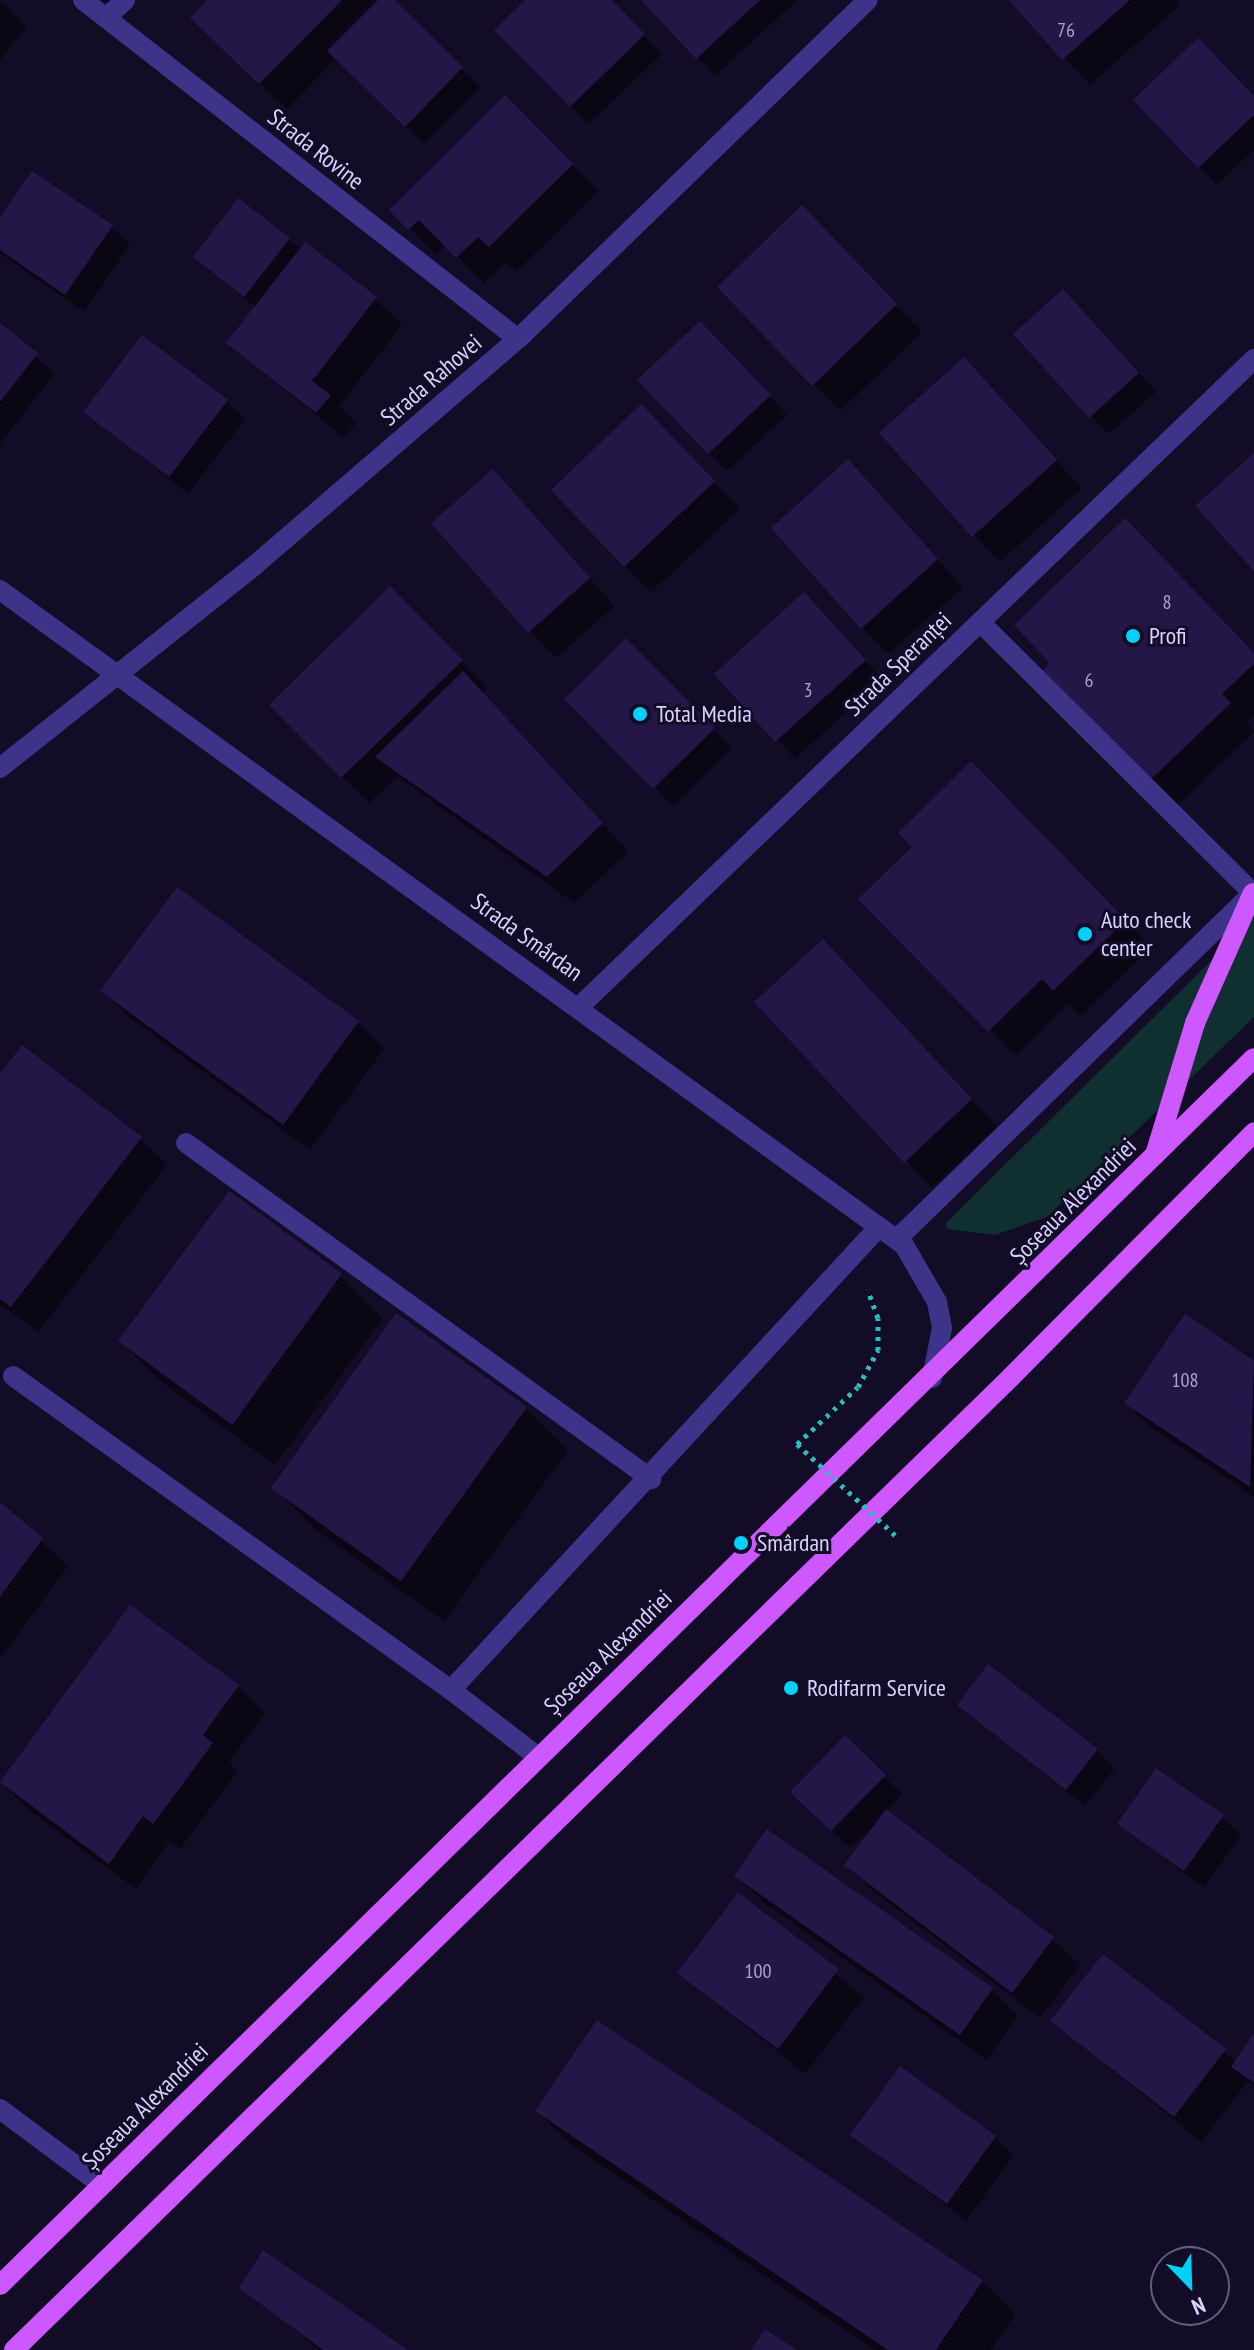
<!DOCTYPE html>
<meta charset="utf-8">
<style>
body{margin:0}
#map{position:relative;width:1254px;height:2350px;overflow:hidden;background:#130c26;font-family:"PT Sans Narrow",sans-serif}
div>[style]{position:absolute}
.green>*{inset:0;background:#0f2f30}
.shadow>*{inset:0;background:#0007}
.building>*{inset:0;background:#241748}
.path>*{height:5px;margin-top:-2.5px;transform-origin:0;background:repeating-linear-gradient(90deg,#23bfc1 0 4px,transparent 0 10px)}
.service>*{height:20px;margin:-10px;padding:0 10px;transform-origin:10px;border-radius:10px;background:#3d3389}
.minor>*{height:20px;margin:-10px;padding:0 10px;transform-origin:10px;border-radius:10px;background:#3d3389}
.primary>*{height:20px;margin:-10px;padding:0 10px;transform-origin:10px;border-radius:10px;background:#cd58ff}
.path-bridge>*{height:5px;margin-top:-2.5px;transform-origin:0;background:repeating-linear-gradient(90deg,#23bfc1 0 4px,transparent 0 10px)}
.dots>*{width:22px;height:22px;translate:-50% -50%;box-sizing:border-box;border:4px solid #130c26;border-radius:50%}
span{translate:-50% -50%;white-space:nowrap;text-align:center;line-height:1.15;-webkit-text-stroke:6px #130c26;paint-order:stroke}
.number-label{font-size:20px;color:#aca2d1}
.number-label span{-webkit-text-stroke-width:0}
.street-label{font-size:24px;color:#dad1ff}
.poi-label{font-size:24px;color:#dad1ff}
.left{translate:0 -50%;text-align:left}
.north{position:absolute;left:1150px;top:2246px;width:80px;height:80px;box-sizing:border-box;background:#130c26;border:2px solid #635b7d;border-radius:50%;rotate:157deg;font-size:22px;font-weight:700;line-height:32px;text-align:center;color:#dad1ff}
.north::after{content:'';display:block;margin:auto;width:28px;height:36px;background:#00d1fc;clip-path:polygon(50% 0,100% 100%,50% 72%,0 100%)}
</style>
<div id="map">
<div class="green">
<i style="clip-path:polygon(1254px 918px,1254px 1017px,1047px 1217px,995px 1235px,948px 1229px,945px 1224px)"></i>
</div>
<div class="shadow">
<i style="clip-path:polygon(0 0,27px 26px,0 60px)"></i>
<i style="clip-path:polygon(210px 0,394px 0,480px 87px,424px 144px,337px 58px,287px 109px,219px 44px)"></i>
<i style="clip-path:polygon(527px 0,609px 0,662px 54px,589px 124px,496px 30px)"></i>
<i style="clip-path:polygon(644px 0,797px 0,715px 76px)"></i>
<i style="clip-path:polygon(1011px 0,1176px 0,1180px 5px,1090px 85px)"></i>
<i style="clip-path:polygon(505px 97px,598px 191px,516px 272px,506px 262px,484px 283px,446px 245px,436px 255px,392px 210px)"></i>
<i style="clip-path:polygon(1254px 98px,1254px 150px,1217px 185px,1136px 100px)"></i>
<i style="clip-path:polygon(0 221px,111px 227px,130px 245px,84px 312px,0 253px)"></i>
<i style="clip-path:polygon(828px 235px,922px 332px,840px 411px,720px 287px)"></i>
<i style="clip-path:polygon(289px 240px,375px 299px,402px 325px,339px 406px,356px 423px,344px 438px,228px 343px,256px 308px,195px 257px)"></i>
<i style="clip-path:polygon(1081px 310px,1156px 392px,1109px 434px,1091px 416px)"></i>
<i style="clip-path:polygon(0 326px,55px 373px,0 444px)"></i>
<i style="clip-path:polygon(718px 342px,787px 415px,727px 471px,709px 453px)"></i>
<i style="clip-path:polygon(964px 360px,1082px 488px,1000px 562px,974px 535px)"></i>
<i style="clip-path:polygon(227px 401px,245px 419px,188px 494px,86px 412px)"></i>
<i style="clip-path:polygon(667px 433px,740px 509px,651px 592px,625px 565px)"></i>
<i style="clip-path:polygon(848px 462px,963px 587px,888px 654px,862px 628px)"></i>
<i style="clip-path:polygon(493px 471px,615px 606px,556px 658px,530px 631px)"></i>
<i style="clip-path:polygon(390px 589px,488px 687px,482px 693px,628px 851px,574px 903px,397px 776px,369px 803px,272px 705px)"></i>
<i style="clip-path:polygon(822px 613px,882px 679px,795px 759px,717px 674px)"></i>
<i style="clip-path:polygon(626px 641px,732px 748px,673px 806px,567px 699px)"></i>
<i style="clip-path:polygon(1254px 655px,1254px 715px,1247px 722px,1254px 732px,1177px 806px,1150px 780px)"></i>
<i style="clip-path:polygon(971px 764px,1151px 947px,1081px 1016px,1069px 1004px,1015px 1056px,861px 899px,915px 847px)"></i>
<i style="clip-path:polygon(177px 890px,358px 1023px,384px 1049px,310px 1150px,129px 1017px,103px 991px)"></i>
<i style="clip-path:polygon(849px 968px,997px 1127px,932px 1188px,757px 1002px)"></i>
<i style="clip-path:polygon(0 1077px,141px 1139px,167px 1165px,38px 1332px,0 1304px)"></i>
<i style="clip-path:polygon(229px 1194px,341px 1276px,383px 1318px,275px 1465px,163px 1383px,120px 1341px)"></i>
<i style="clip-path:polygon(1185px 1317px,1254px 1363px,1254px 1497px,1153px 1429px,1126px 1403px)"></i>
<i style="clip-path:polygon(525px 1408px,568px 1450px,444px 1621px,316px 1530px,274px 1487px)"></i>
<i style="clip-path:polygon(0 1505px,68px 1566px,0 1659px)"></i>
<i style="clip-path:polygon(130px 1608px,238px 1686px,265px 1713px,229px 1762px,238px 1771px,180px 1849px,170px 1841px,136px 1889px,28px 1809px,2px 1783px)"></i>
<i style="clip-path:polygon(959px 1705px,1097px 1750px,1115px 1768px,1085px 1806px)"></i>
<i style="clip-path:polygon(845px 1738px,902px 1794px,886px 1812px,1053px 1939px,1080px 1965px,1040px 2018px,873px 1891px,847px 1865px,878px 1824px,850px 1848px,793px 1792px)"></i>
<i style="clip-path:polygon(1222px 1817px,1241px 1835px,1204px 1888px,1120px 1824px)"></i>
<i style="clip-path:polygon(767px 1832px,992px 1990px,1018px 2016px,987px 2060px,763px 1902px,736px 1876px)"></i>
<i style="clip-path:polygon(739px 1896px,864px 1997px,805px 2074px,680px 1973px)"></i>
<i style="clip-path:polygon(1103px 1957px,1236px 2062px,1254px 2037px,1254px 2086px,1248px 2081px,1201px 2142px,1053px 2021px)"></i>
<i style="clip-path:polygon(537px 2111px,982px 2281px,1015px 2314px,991px 2350px,875px 2350px,570px 2144px)"></i>
<i style="clip-path:polygon(853px 2134px,995px 2137px,1013px 2156px,966px 2221px)"></i>
<i style="clip-path:polygon(242px 2288px,405px 2350px,320px 2350px)"></i>
</div>
<div class="building">
<i style="clip-path:polygon(207px 0,342px 0,259px 84px,190px 18px)"></i>
<i style="clip-path:polygon(378px 0,395px 0,463px 67px,405px 127px,327px 51px)"></i>
<i style="clip-path:polygon(525px 0,612px 0,645px 34px,570px 107px,494px 30px)"></i>
<i style="clip-path:polygon(641px 0,760px 0,696px 59px)"></i>
<i style="clip-path:polygon(1009px 0,1130px 0,1062px 60px)"></i>
<i style="clip-path:polygon(1198px 38px,1254px 96px,1254px 115px,1198px 168px,1133px 100px)"></i>
<i style="clip-path:polygon(505px 95px,573px 164px,489px 247px,478px 237px,456px 258px,419px 220px,408px 230px,389px 210px)"></i>
<i style="clip-path:polygon(32px 171px,113px 225px,65px 295px,0 250px,0 217px)"></i>
<i style="clip-path:polygon(238px 198px,290px 238px,244px 297px,193px 257px)"></i>
<i style="clip-path:polygon(802px 205px,897px 304px,812px 386px,717px 287px)"></i>
<i style="clip-path:polygon(305px 242px,377px 297px,312px 381px,331px 395px,316px 413px,226px 343px)"></i>
<i style="clip-path:polygon(1063px 289px,1139px 373px,1089px 418px,1013px 334px)"></i>
<i style="clip-path:polygon(700px 321px,771px 395px,708px 454px,637px 380px)"></i>
<i style="clip-path:polygon(0 323px,38px 353px,0 402px)"></i>
<i style="clip-path:polygon(142px 335px,228px 400px,169px 477px,83px 412px)"></i>
<i style="clip-path:polygon(964px 357px,1057px 460px,972px 537px,879px 433px)"></i>
<i style="clip-path:polygon(641px 404px,715px 481px,624px 567px,551px 490px)"></i>
<i style="clip-path:polygon(1254px 453px,1254px 571px,1195px 506px)"></i>
<i style="clip-path:polygon(848px 459px,938px 559px,861px 629px,771px 528px)"></i>
<i style="clip-path:polygon(493px 469px,590px 578px,528px 633px,431px 523px)"></i>
<i style="clip-path:polygon(1125px 518px,1254px 653px,1254px 664px,1222px 694px,1231px 703px,1149px 781px,1043px 671px,1049px 662px,1014px 625px)"></i>
<i style="clip-path:polygon(390px 586px,463px 660px,341px 778px,269px 705px)"></i>
<i style="clip-path:polygon(804px 592px,866px 660px,775px 742px,714px 674px)"></i>
<i style="clip-path:polygon(626px 638px,715px 728px,653px 789px,564px 699px)"></i>
<i style="clip-path:polygon(463px 671px,603px 823px,547px 877px,375px 757px)"></i>
<i style="clip-path:polygon(971px 761px,1126px 920px,1053px 991px,1042px 979px,988px 1032px,858px 899px,912px 847px,898px 833px)"></i>
<i style="clip-path:polygon(177px 887px,359px 1021px,283px 1125px,100px 991px)"></i>
<i style="clip-path:polygon(823px 939px,972px 1099px,904px 1163px,754px 1002px)"></i>
<i style="clip-path:polygon(22px 1045px,142px 1137px,11px 1307px,0 1299px,0 1074px)"></i>
<i style="clip-path:polygon(229px 1191px,342px 1274px,232px 1425px,118px 1341px)"></i>
<i style="clip-path:polygon(396px 1313px,527px 1407px,401px 1581px,271px 1488px)"></i>
<i style="clip-path:polygon(1185px 1314px,1254px 1361px,1250px 1487px,1124px 1403px)"></i>
<i style="clip-path:polygon(0 1502px,43px 1538px,0 1597px)"></i>
<i style="clip-path:polygon(130px 1605px,239px 1685px,203px 1735px,213px 1743px,153px 1824px,143px 1816px,109px 1864px,0 1782px)"></i>
<i style="clip-path:polygon(988px 1664px,1098px 1749px,1066px 1790px,957px 1705px)"></i>
<i style="clip-path:polygon(845px 1735px,886px 1775px,831px 1831px,790px 1792px)"></i>
<i style="clip-path:polygon(1156px 1768px,1224px 1815px,1184px 1871px,1117px 1824px)"></i>
<i style="clip-path:polygon(886px 1809px,1054px 1937px,1012px 1993px,844px 1865px)"></i>
<i style="clip-path:polygon(767px 1829px,993px 1988px,960px 2035px,734px 1876px)"></i>
<i style="clip-path:polygon(738px 1893px,839px 1969px,778px 2049px,677px 1973px)"></i>
<i style="clip-path:polygon(1103px 1954px,1226px 2049px,1174px 2117px,1050px 2021px)"></i>
<i style="clip-path:polygon(597px 2020px,983px 2280px,936px 2350px,888px 2350px,535px 2111px)"></i>
<i style="clip-path:polygon(1254px 2033px,1254px 2083px,1231px 2067px)"></i>
<i style="clip-path:polygon(900px 2066px,996px 2136px,947px 2204px,850px 2135px)"></i>
<i style="clip-path:polygon(263px 2250px,408px 2350px,323px 2350px,239px 2288px)"></i>
<i style="clip-path:polygon(765px 2329px,797px 2350px,751px 2350px)"></i>
</div>
<div class="path">
<i style="left:797px;top:1444px;width:83px;rotate:-43.1deg"></i>
<i style="left:858px;top:1387px;width:42px;rotate:-61.6deg"></i>
<i style="left:878px;top:1350px;width:32px;rotate:-90deg"></i>
<i style="left:878px;top:1318px;width:30px;rotate:-110deg"></i>
</div>
<div class="service">
<i style="left:980px;top:622px;width:385px;rotate:44.8deg"></i>
<i style="left:186px;top:1143px;width:574px;rotate:35.85deg"></i>
<i style="left:13px;top:1376px;width:539px;rotate:35.64deg"></i>
<i style="left:0;top:2109px;width:127px;rotate:36.7deg"></i>
</div>
<div class="minor">
<i style="left:83px;top:0;width:551px;rotate:37.93deg"></i>
<i style="left:106px;top:18px;width:26px;rotate:-43deg"></i>
<i style="left:0;top:590px;width:1116px;rotate:35.93deg"></i>
<i style="left:904px;top:1245px;width:66px;rotate:59.9deg"></i>
<i style="left:937px;top:1302px;width:26px;rotate:79deg"></i>
<i style="left:942px;top:1328px;width:51px;rotate:101.3deg"></i>
<i style="left:0;top:768px;width:326px;rotate:-38.5deg"></i>
<i style="left:255px;top:565px;width:347px;rotate:-40.7deg"></i>
<i style="left:518px;top:339px;width:487px;rotate:-44.1deg"></i>
<i style="left:579px;top:1007px;width:936px;rotate:-43.83deg"></i>
<i style="left:897px;top:1239px;width:494px;rotate:-44.2deg"></i>
<i style="left:538px;top:1757px;width:110px;rotate:-142.4deg"></i>
<i style="left:451px;top:1690px;width:631px;rotate:-47.25deg"></i>
</div>
<div class="primary">
<i style="left:1155px;top:1155px;width:138px;rotate:-73.1deg"></i>
<i style="left:1195px;top:1023px;width:142px;rotate:-66deg"></i>
<i style="left:0;top:2285px;width:1754px;rotate:-44.38deg"></i>
<i style="left:14px;top:2350px;width:1393px;rotate:-44.3deg"></i>
<i style="left:1011px;top:1377px;width:345px;rotate:-45.2deg"></i>
</div>
<div class="path-bridge">
<i style="left:797px;top:1444px;width:135px;rotate:42.9deg"></i>
</div>
<div class="dots">
<i style="left:1133px;top:636px;background:#00d1fc"></i>
<i style="left:640px;top:714px;background:#00d1fc"></i>
<i style="left:1085px;top:934px;background:#00d1fc"></i>
<i style="left:741px;top:1543px;background:#00d1fc"></i>
<i style="left:791px;top:1688px;background:#00d1fc"></i>
</div>
<div class="number-label">
<span style="left:1066px;top:30px">76</span>
<span style="left:1167px;top:602px">8</span>
<span style="left:1089px;top:680px">6</span>
<span style="left:808px;top:690px">3</span>
<span style="left:1185px;top:1380px">108</span>
<span style="left:758px;top:1971px">100</span>
</div>
<div class="street-label">
<span style="left:316px;top:149px;rotate:38deg">Strada Rovine</span>
<span style="left:431px;top:380px;rotate:-41deg">Strada Rahovei</span>
<span style="left:898px;top:664px;rotate:-44deg">Strada Speranței</span>
<span style="left:527px;top:937px;rotate:36deg">Strada Smârdan</span>
<span style="left:1073px;top:1201px;rotate:-45deg">Șoseaua Alexandriei</span>
<span style="left:608px;top:1652px;rotate:-44deg">Șoseaua Alexandriei</span>
<span style="left:145px;top:2106px;rotate:-45deg">Șoseaua Alexandriei</span>
</div>
<div class="poi-label">
<span class="left" style="left:1149px;top:636px">Profi</span>
<span class="left" style="left:656px;top:714px">Total Media</span>
<span class="left" style="left:1101px;top:934px">Auto check<br>center</span>
<span class="left" style="left:757px;top:1543px">Smârdan</span>
<span class="left" style="left:807px;top:1688px">Rodifarm Service</span>
</div>
<div class="north">N</div>
</div>
